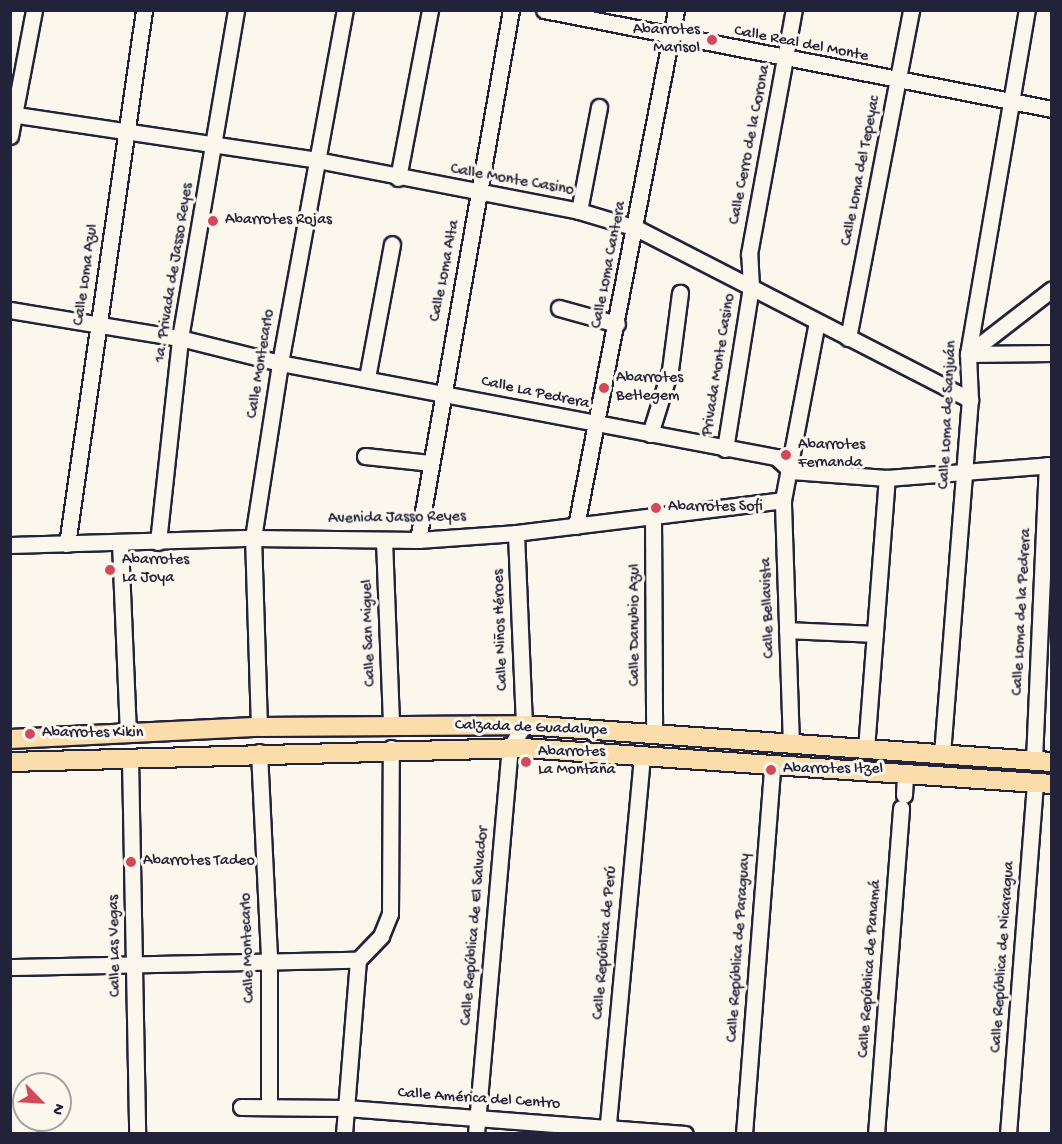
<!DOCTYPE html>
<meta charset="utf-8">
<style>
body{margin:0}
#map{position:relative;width:1062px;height:1144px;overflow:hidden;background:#fbf7ec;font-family:"Gochi Hand",sans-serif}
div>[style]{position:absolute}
.roads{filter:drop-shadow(2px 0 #22223b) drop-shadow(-2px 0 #22223b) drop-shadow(0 2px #22223b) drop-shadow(0 -2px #22223b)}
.minor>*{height:15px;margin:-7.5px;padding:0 7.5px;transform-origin:7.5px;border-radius:7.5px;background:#fbf7ec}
.major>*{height:18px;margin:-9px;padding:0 9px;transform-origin:9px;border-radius:9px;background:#faddab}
.dots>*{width:16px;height:16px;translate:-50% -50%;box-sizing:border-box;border:3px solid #fbf7ec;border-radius:50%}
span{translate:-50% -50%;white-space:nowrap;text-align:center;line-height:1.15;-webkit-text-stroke:6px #fbf7ec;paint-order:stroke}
.poi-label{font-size:16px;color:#22223b}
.right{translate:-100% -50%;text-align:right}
.left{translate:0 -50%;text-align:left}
.street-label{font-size:16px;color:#22223b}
.frame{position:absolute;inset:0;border:12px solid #22223b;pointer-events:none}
.north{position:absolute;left:12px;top:1072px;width:60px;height:60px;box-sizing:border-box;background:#fbf7ec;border:2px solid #a4a2a5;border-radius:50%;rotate:114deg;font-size:16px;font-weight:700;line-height:24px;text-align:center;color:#22223b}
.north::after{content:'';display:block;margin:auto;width:21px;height:27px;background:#d1495b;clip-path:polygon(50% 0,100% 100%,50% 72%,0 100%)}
</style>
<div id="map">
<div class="roads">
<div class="minor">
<i style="left:544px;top:10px;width:518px;rotate:11.03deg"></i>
<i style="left:10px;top:114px;width:310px;rotate:8.5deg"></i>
<i style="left:317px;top:160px;width:267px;rotate:11deg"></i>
<i style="left:579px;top:211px;width:59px;rotate:16.6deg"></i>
<i style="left:636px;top:228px;width:376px;rotate:27.2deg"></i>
<i style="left:10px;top:136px;width:128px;rotate:-79.2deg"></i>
<i style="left:398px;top:178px;width:171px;rotate:-79.2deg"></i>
<i style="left:579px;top:211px;width:106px;rotate:-79.1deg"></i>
<i style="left:559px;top:308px;width:60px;rotate:15.4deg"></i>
<i style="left:10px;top:310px;width:172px;rotate:9.4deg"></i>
<i style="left:180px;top:338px;width:103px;rotate:14deg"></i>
<i style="left:280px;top:363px;width:505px;rotate:10.73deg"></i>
<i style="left:776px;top:457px;width:21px;rotate:43deg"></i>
<i style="left:791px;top:471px;width:96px;rotate:4.2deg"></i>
<i style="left:887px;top:478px;width:166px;rotate:-4.5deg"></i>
<i style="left:848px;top:338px;width:334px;rotate:-79.1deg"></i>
<i style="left:968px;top:354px;width:106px;rotate:-37.7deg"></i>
<i style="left:968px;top:354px;width:84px;rotate:-0.7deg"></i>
<i style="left:367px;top:378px;width:136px;rotate:-79.4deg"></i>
<i style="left:650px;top:434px;width:67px;rotate:-72.6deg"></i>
<i style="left:670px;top:370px;width:78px;rotate:-82.6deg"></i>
<i style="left:725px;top:449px;width:164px;rotate:-80.9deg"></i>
<i style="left:751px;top:287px;width:33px;rotate:-93deg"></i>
<i style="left:749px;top:254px;width:248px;rotate:-79.6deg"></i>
<i style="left:365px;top:456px;width:65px;rotate:6.1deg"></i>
<i style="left:653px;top:516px;width:219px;rotate:89.7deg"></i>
<i style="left:576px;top:526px;width:526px;rotate:-79.03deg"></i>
<i style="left:384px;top:540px;width:185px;rotate:87.8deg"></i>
<i style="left:418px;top:540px;width:538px;rotate:-80.05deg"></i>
<i style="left:158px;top:542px;width:205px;rotate:-83.8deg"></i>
<i style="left:180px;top:338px;width:333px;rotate:-80.3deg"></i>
<i style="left:120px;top:543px;width:190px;rotate:87.6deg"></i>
<i style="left:67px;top:544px;width:540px;rotate:-81.79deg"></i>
<i style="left:10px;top:545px;width:243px;rotate:-1.7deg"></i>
<i style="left:253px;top:538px;width:165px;rotate:0.7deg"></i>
<i style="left:418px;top:540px;width:98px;rotate:-4.1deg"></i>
<i style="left:516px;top:533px;width:269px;rotate:-7deg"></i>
<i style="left:787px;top:630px;width:88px;rotate:2.6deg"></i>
<i style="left:259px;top:727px;width:189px;rotate:-91.8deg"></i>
<i style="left:253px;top:538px;width:177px;rotate:-81.2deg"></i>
<i style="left:280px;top:363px;width:359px;rotate:-79.6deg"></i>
<i style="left:791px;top:745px;width:245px;rotate:-91.9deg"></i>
<i style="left:783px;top:500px;width:181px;rotate:-79.2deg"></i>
<i style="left:866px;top:749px;width:272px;rotate:-85.6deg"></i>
<i style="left:259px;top:752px;width:208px;rotate:87.2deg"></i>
<i style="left:269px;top:960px;width:146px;rotate:90deg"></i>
<i style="left:942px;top:754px;width:355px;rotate:-85.5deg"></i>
<i style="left:970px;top:400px;width:46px;rotate:-92.5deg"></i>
<i style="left:968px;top:354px;width:349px;rotate:-80.3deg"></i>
<i style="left:130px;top:758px;width:376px;rotate:88.9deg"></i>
<i style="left:1034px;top:760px;width:295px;rotate:-87.5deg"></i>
<i style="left:904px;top:795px;width:18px;rotate:-87deg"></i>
<i style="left:10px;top:967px;width:348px;rotate:-1.2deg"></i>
<i style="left:241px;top:1107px;width:105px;rotate:0.5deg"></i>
<i style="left:346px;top:1108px;width:340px;rotate:4.4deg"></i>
<i style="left:344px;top:1134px;width:175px;rotate:-85.4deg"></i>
<i style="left:358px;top:960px;width:33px;rotate:-46deg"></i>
<i style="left:381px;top:936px;width:24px;rotate:-68deg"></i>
<i style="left:390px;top:914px;width:166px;rotate:-89.7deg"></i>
<i style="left:476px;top:1134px;width:387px;rotate:-85deg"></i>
<i style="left:510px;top:748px;width:27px;rotate:-59deg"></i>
<i style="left:524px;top:725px;width:192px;rotate:-92.4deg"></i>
<i style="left:607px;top:1134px;width:379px;rotate:-84.7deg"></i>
<i style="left:744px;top:1134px;width:369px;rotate:-85.6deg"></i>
<i style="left:876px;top:1134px;width:327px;rotate:-85.6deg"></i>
<i style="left:1008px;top:1134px;width:352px;rotate:-85.6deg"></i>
</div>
<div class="major">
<i style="left:10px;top:739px;width:249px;rotate:-2.8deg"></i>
<i style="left:259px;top:727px;width:265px;rotate:-0.4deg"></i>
<i style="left:524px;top:725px;width:529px;rotate:4.01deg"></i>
<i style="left:10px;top:762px;width:513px;rotate:-1.56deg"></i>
<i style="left:523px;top:748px;width:530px;rotate:3.89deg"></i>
</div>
</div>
<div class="dots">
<i style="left:712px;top:40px;background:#d1495b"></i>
<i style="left:213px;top:221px;background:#d1495b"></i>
<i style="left:604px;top:388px;background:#d1495b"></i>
<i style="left:786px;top:455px;background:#d1495b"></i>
<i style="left:656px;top:508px;background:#d1495b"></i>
<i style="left:110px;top:570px;background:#d1495b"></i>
<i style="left:30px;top:734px;background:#d1495b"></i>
<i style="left:526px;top:762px;background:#d1495b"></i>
<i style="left:771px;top:770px;background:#d1495b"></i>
<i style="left:131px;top:862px;background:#d1495b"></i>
</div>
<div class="poi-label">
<span class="right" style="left:700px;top:40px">Abarrotes<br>Marisol</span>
<span class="left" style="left:225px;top:221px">Abarrotes Rojas</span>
<span class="left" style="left:616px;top:388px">Abarrotes<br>Betlegem</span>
<span class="left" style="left:798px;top:455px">Abarrotes<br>Fernanda</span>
<span class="left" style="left:668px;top:508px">Abarrotes Sofi</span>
<span class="left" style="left:122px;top:570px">Abarrotes<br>La Joya</span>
<span class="left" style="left:42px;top:734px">Abarrotes Kikin</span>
<span class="left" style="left:538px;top:762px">Abarrotes<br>La Montaña</span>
<span class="left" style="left:783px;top:770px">Abarrotes Itzel</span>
<span class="left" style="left:143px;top:862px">Abarrotes Tadeo</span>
</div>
<div class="street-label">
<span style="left:801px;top:45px;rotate:11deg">Calle Real del Monte</span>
<span style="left:751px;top:145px;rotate:-79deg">Calle Cerro de la Corona</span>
<span style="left:862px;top:171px;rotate:-79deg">Calle Loma del Tepeyac</span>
<span style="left:512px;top:181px;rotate:10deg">Calle Monte Casino</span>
<span style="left:610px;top:265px;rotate:-79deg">Calle Loma Cantera</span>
<span style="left:446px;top:271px;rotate:-79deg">Calle Loma Alta</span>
<span style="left:175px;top:273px;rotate:-81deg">1a. Privada de Jasso Reyes</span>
<span style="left:87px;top:275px;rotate:-82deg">Calle Loma Azul</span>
<span style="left:262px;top:364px;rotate:-81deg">Calle Montecarlo</span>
<span style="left:720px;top:365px;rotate:-81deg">Privada Monte Casino</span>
<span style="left:535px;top:394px;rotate:12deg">Calle La Pedrera</span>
<span style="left:949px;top:415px;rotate:-87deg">Calle Loma de Sanjuán</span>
<span style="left:397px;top:519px;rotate:-1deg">Avenida Jasso Reyes</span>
<span style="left:769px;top:608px;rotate:-92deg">Calle Bellavista</span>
<span style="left:1023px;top:612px;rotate:-87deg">Calle Loma de la Pedrera</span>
<span style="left:636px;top:625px;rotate:-90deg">Calle Danubio Azul</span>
<span style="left:502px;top:630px;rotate:-92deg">Calle Niños Héroes</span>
<span style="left:370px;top:633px;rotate:-92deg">Calle San Miguel</span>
<span style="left:531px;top:729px;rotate:2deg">Calzada de Guadalupe</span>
<span style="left:476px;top:926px;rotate:-85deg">Calle República de El Salvador</span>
<span style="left:606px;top:943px;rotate:-85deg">Calle República de Perú</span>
<span style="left:116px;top:946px;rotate:-91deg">Calle Las Vegas</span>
<span style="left:249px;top:948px;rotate:-92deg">Calle Montecarlo</span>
<span style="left:740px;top:948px;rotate:-86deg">Calle República de Paraguay</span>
<span style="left:1004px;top:957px;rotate:-86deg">Calle República de Nicaragua</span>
<span style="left:871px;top:969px;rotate:-86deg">Calle República de Panamá</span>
<span style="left:479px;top:1100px;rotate:4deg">Calle América del Centro</span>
</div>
<div class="frame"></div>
<div class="north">N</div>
</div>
